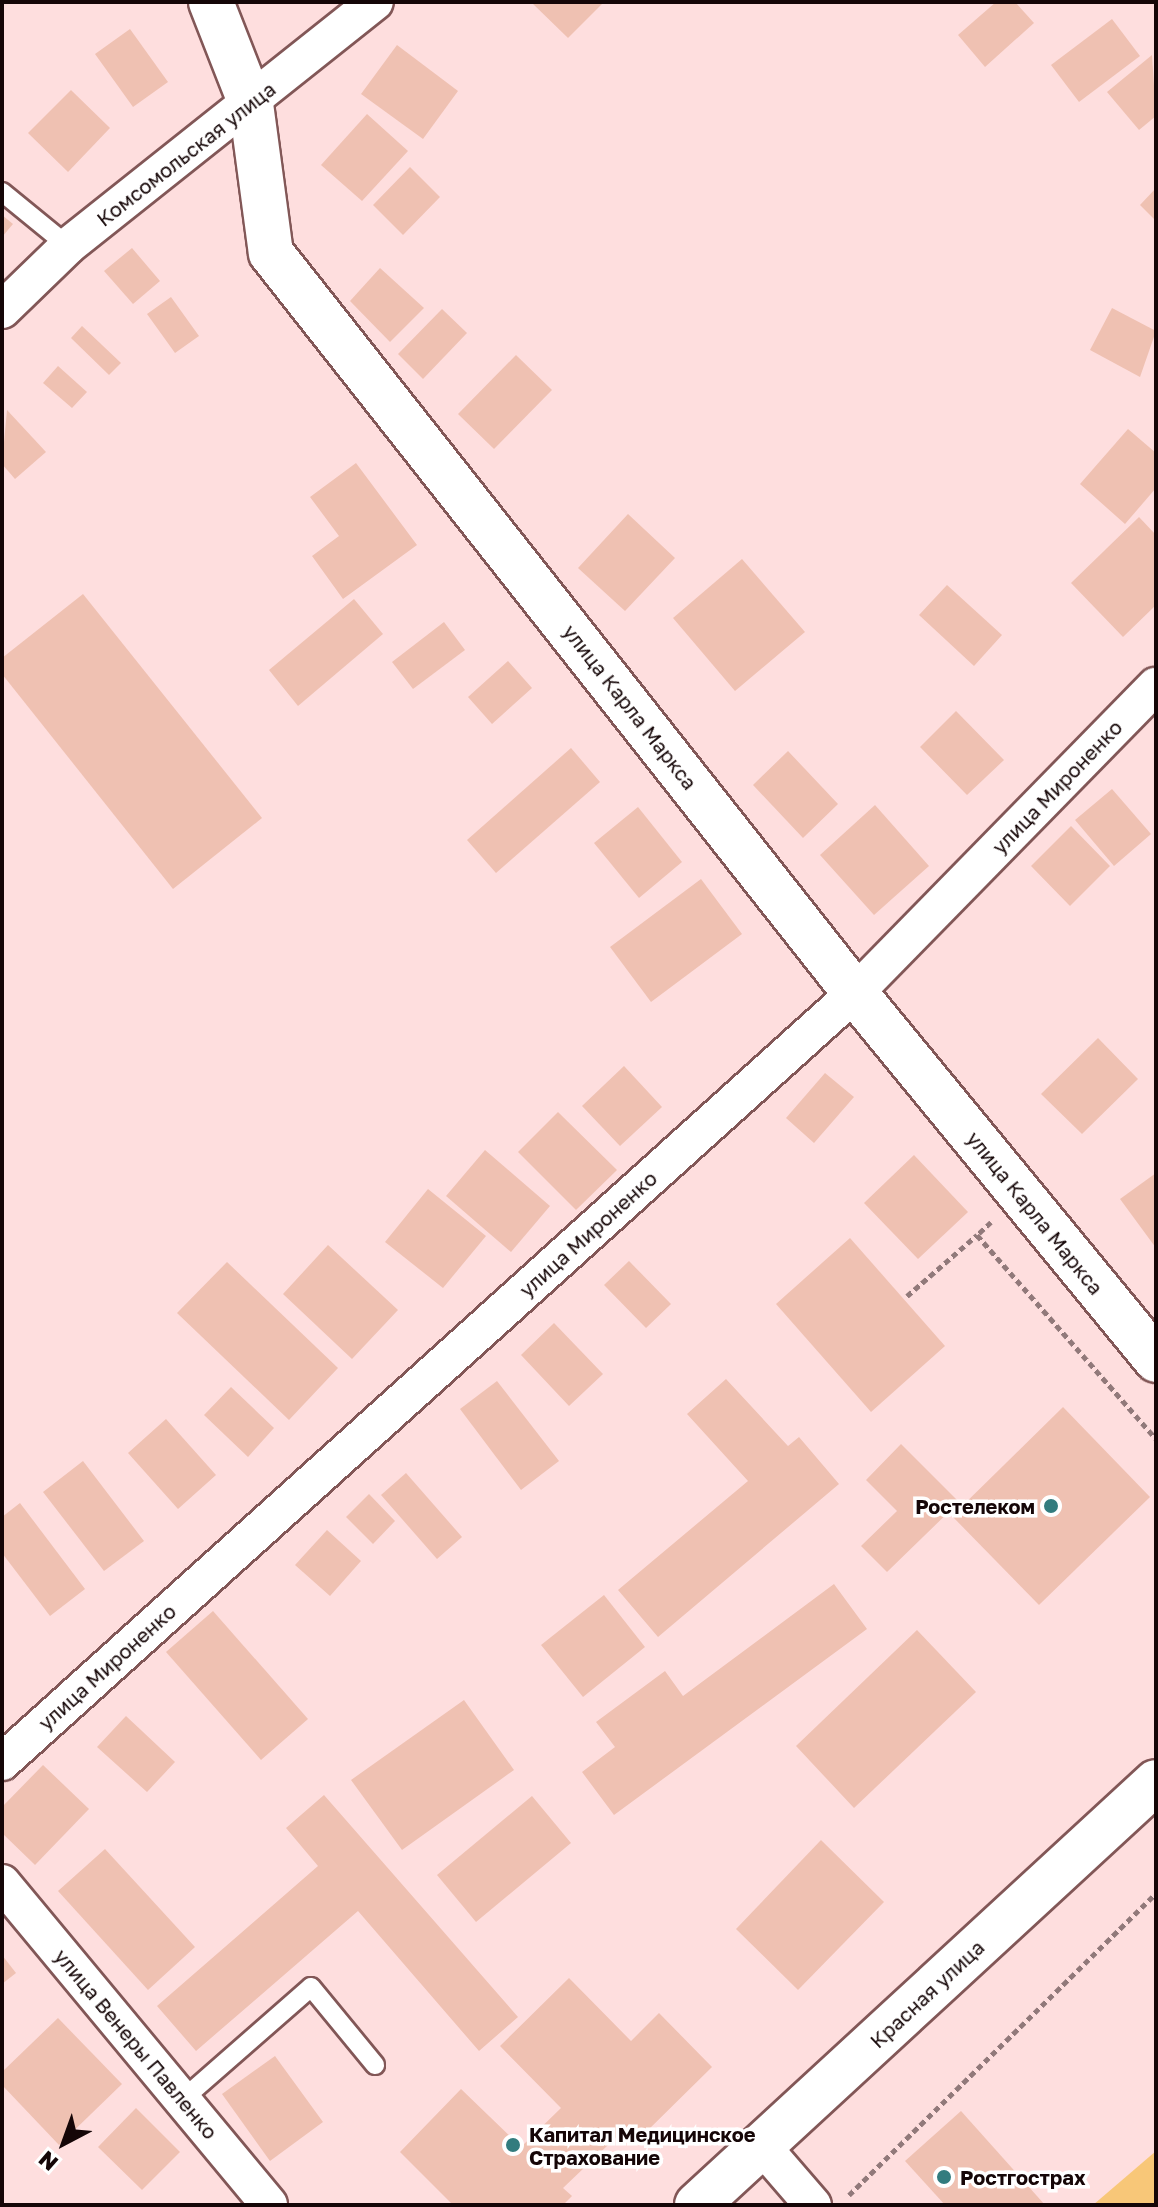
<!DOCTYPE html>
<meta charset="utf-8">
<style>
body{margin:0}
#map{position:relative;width:1158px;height:2207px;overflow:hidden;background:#fedede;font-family:"Golos Text",sans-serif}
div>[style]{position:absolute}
.green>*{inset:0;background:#f8c778}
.building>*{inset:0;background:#efc1b2}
.path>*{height:5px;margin-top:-2.5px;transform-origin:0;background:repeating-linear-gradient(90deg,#91797a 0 6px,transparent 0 10px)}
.roads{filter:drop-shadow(2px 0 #825757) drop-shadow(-2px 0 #825757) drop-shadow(0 2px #825757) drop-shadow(0 -2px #825757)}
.lane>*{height:18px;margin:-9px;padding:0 9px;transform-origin:9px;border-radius:9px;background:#fff}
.street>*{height:36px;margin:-18px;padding:0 18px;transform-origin:18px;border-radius:18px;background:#fff}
.secondary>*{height:44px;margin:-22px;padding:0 22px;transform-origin:22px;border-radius:22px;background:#fff}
.dots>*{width:22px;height:22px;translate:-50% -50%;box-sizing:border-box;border:4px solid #fff;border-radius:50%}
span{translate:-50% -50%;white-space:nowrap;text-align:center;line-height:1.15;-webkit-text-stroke:7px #fff;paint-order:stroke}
.street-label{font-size:20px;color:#150607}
.poi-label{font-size:20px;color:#150607;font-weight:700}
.right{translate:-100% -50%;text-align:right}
.left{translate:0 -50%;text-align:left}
.frame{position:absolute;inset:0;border:4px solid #150607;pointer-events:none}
.north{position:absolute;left:24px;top:2103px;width:80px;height:80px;-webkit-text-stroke:6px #fff;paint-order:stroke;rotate:221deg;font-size:22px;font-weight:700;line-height:32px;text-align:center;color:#150607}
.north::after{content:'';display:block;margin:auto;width:28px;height:36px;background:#150607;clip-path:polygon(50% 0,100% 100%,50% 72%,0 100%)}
</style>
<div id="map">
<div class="green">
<i style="clip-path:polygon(1156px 2151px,1156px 2205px,1093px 2205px)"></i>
</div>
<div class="building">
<i style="clip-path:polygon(531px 2px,604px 2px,568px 38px)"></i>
<i style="clip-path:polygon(996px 2px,1015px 2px,1034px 23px,985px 67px,958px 35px)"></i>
<i style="clip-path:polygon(1112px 19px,1140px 56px,1079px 102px,1051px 65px)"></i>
<i style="clip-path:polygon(130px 29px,168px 82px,133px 107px,95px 54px)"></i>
<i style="clip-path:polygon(397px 45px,458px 91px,423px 139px,361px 94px)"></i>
<i style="clip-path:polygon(1152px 55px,1156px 116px,1139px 130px,1107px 92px)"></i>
<i style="clip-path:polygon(71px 90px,110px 128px,68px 172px,28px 133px)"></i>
<i style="clip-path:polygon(367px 114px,408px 151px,362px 201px,321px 165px)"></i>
<i style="clip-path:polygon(410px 167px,440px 197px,403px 235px,373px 205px)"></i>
<i style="clip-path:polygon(1156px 188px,1156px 221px,1140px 205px)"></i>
<i style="clip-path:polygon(2px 215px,13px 224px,2px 237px)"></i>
<i style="clip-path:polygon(132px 248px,160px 281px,133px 304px,104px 271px)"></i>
<i style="clip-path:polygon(380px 268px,424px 308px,390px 342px,350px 301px)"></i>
<i style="clip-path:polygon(171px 297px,199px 336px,175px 353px,147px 314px)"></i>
<i style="clip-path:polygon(1112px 308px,1156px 331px,1140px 377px,1090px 350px)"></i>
<i style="clip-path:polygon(442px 309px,467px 333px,423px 379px,398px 354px)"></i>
<i style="clip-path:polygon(82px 326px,121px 363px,109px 375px,71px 338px)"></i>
<i style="clip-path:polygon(516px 355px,552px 390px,494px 449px,458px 414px)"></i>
<i style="clip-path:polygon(58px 366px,87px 392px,72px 408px,43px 383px)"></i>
<i style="clip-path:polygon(7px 410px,46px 452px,15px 479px,2px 464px)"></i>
<i style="clip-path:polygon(1128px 429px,1156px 453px,1156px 488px,1125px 524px,1080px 484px)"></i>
<i style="clip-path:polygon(356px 463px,417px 545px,343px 599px,312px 556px,339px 536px,310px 497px)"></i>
<i style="clip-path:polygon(628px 514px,675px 558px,625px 611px,578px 568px)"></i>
<i style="clip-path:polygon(1139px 517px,1156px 535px,1156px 605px,1123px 637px,1071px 583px)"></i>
<i style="clip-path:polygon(742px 559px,805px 632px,735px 691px,673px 618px)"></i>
<i style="clip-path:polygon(947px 585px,1002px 635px,974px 666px,919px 615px)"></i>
<i style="clip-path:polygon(83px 594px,262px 818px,173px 889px,2px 674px,2px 658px)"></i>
<i style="clip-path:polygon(354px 599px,383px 634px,298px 706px,269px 670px)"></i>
<i style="clip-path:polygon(444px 622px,465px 650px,413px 689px,392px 662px)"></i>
<i style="clip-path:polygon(508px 661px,532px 688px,492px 724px,468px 697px)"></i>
<i style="clip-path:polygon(956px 711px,1004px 760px,967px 795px,920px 747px)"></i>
<i style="clip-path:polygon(571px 748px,600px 782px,496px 873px,467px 840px)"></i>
<i style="clip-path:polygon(788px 751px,838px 804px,803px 838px,753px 785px)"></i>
<i style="clip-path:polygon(1112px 789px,1151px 834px,1114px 866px,1075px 820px)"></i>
<i style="clip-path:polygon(875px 805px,929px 866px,874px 915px,820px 855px)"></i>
<i style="clip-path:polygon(638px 807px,682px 862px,639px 898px,594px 843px)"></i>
<i style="clip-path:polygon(1071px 826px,1110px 866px,1070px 906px,1031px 866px)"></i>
<i style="clip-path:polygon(701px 879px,742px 934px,651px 1002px,610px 947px)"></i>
<i style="clip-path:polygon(1098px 1038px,1138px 1079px,1082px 1134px,1041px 1094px)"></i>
<i style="clip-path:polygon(624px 1066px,662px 1107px,620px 1146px,582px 1106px)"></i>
<i style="clip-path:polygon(825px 1073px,854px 1097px,814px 1143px,786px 1118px)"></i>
<i style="clip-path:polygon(558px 1112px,617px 1170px,576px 1210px,518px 1152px)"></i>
<i style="clip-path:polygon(485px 1150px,550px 1206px,511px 1252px,446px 1196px)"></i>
<i style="clip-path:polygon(914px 1155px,968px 1212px,918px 1259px,864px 1203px)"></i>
<i style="clip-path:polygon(1156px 1173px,1156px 1248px,1120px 1199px)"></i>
<i style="clip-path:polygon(428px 1189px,486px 1236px,443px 1288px,385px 1242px)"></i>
<i style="clip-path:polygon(850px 1238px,945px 1346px,871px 1412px,776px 1304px)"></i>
<i style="clip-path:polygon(328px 1245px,398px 1310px,352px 1359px,283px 1294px)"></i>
<i style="clip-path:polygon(629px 1261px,671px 1304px,646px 1328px,604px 1285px)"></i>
<i style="clip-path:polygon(227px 1262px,338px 1368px,289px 1420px,177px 1313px)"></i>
<i style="clip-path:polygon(554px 1323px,603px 1374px,569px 1406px,521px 1355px)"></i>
<i style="clip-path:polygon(726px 1379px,788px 1446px,799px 1437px,839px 1484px,658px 1637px,618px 1590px,748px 1481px,687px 1414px)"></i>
<i style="clip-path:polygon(497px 1381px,559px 1461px,521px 1490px,460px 1409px)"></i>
<i style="clip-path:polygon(231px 1387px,274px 1428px,248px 1457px,204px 1415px)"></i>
<i style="clip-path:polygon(1063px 1407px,1150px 1497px,1039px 1605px,952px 1516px)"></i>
<i style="clip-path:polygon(166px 1419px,216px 1475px,178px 1509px,128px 1453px)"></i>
<i style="clip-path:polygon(901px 1444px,959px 1502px,887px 1572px,861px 1546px,897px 1511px,866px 1480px)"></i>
<i style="clip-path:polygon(83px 1461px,144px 1541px,104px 1571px,43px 1492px)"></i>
<i style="clip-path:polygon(406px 1473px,462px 1537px,437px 1559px,381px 1495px)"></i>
<i style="clip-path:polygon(369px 1494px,395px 1521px,373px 1544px,346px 1517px)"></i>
<i style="clip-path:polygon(20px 1503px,85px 1589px,50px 1616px,2px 1553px,2px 1517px)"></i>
<i style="clip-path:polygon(327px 1530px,361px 1561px,330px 1596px,295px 1565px)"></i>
<i style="clip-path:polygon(834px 1584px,867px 1629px,614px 1815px,582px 1772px,615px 1747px,596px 1722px,665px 1671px,683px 1696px)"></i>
<i style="clip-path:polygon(604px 1595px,645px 1647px,583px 1697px,541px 1645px)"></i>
<i style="clip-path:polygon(213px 1611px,308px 1719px,261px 1760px,166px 1652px)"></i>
<i style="clip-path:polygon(917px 1630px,976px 1692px,854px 1808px,796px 1746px)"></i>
<i style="clip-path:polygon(464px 1700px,514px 1770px,402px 1850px,351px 1780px)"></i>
<i style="clip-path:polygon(126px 1716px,175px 1762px,147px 1792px,97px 1747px)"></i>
<i style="clip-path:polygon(43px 1765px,89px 1809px,35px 1865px,2px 1833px,2px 1807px)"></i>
<i style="clip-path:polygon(324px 1795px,518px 2017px,479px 2051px,358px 1911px,196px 2051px,157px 2006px,318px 1866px,286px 1828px)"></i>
<i style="clip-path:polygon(532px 1796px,571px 1843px,476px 1922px,437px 1875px)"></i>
<i style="clip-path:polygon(821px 1840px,884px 1902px,798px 1990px,736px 1929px)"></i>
<i style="clip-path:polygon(105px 1849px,195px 1947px,148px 1990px,58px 1891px)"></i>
<i style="clip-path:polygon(2px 1955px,16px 1973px,2px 1984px)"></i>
<i style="clip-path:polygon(569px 1978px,631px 2041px,659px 2013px,712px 2067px,642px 2136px,630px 2124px,563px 2188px,572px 2196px,563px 2205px,453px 2205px,400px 2152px,461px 2089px,521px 2147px,561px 2108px,500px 2046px)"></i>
<i style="clip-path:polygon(58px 2018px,122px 2084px,59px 2145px,2px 2085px,2px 2072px)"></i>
<i style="clip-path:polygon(275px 2056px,323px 2122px,270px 2161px,222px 2094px)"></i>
<i style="clip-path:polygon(136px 2108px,180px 2152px,142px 2190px,98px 2147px)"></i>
<i style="clip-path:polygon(961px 2111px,1045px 2205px,945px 2205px,905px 2161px)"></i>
</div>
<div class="path">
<i style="left:991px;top:1222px;width:19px;rotate:137deg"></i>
<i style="left:977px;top:1235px;width:271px;rotate:48.7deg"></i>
<i style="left:907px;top:1296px;width:93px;rotate:-41.1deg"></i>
<i style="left:849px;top:2195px;width:431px;rotate:-44.5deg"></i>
</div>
<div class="roads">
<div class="lane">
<i style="left:2px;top:192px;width:85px;rotate:39.3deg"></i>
<i style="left:182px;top:2100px;width:171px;rotate:-41.2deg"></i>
<i style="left:311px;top:1987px;width:101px;rotate:50.6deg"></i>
</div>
<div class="street">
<i style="left:2px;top:310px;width:92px;rotate:-44.1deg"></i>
<i style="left:68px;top:246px;width:392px;rotate:-38.5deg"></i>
<i style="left:2px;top:1762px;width:1148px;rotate:-42.04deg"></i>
<i style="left:855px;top:993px;width:430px;rotate:-45.6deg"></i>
<i style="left:2px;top:1883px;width:418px;rotate:50.3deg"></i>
<i style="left:762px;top:2146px;width:78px;rotate:49.2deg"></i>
</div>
<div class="secondary">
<i style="left:211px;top:2px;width:110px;rotate:68.6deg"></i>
<i style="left:251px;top:104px;width:150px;rotate:82.4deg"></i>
<i style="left:271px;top:253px;width:943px;rotate:51.72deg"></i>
<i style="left:855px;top:993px;width:475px;rotate:50.6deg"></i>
<i style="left:697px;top:2205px;width:624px;rotate:-42.66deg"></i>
</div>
</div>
<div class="dots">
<i style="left:1051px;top:1506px;background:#337c7e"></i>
<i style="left:513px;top:2145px;background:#337c7e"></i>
<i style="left:944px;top:2177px;background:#337c7e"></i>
</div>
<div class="street-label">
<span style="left:186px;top:154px;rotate:-38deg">Комсомольская улица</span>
<span style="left:630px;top:707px;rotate:52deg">улица Карла Маркса</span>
<span style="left:1057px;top:787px;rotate:-46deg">улица Мироненко</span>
<span style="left:1035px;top:1213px;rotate:51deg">улица Карла Маркса</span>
<span style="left:588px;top:1234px;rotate:-42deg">улица Мироненко</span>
<span style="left:107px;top:1667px;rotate:-42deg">улица Мироненко</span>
<span style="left:927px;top:1994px;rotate:-43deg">Красная улица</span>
<span style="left:136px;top:2044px;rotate:50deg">улица Венеры Павленко</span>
</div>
<div class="poi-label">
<span class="right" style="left:1035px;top:1506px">Ростелеком</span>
<span class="left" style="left:529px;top:2146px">Капитал Медицинское<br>Страхование</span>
<span class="left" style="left:960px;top:2177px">Ростгострах</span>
</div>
<div class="frame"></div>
<div class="north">N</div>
</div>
